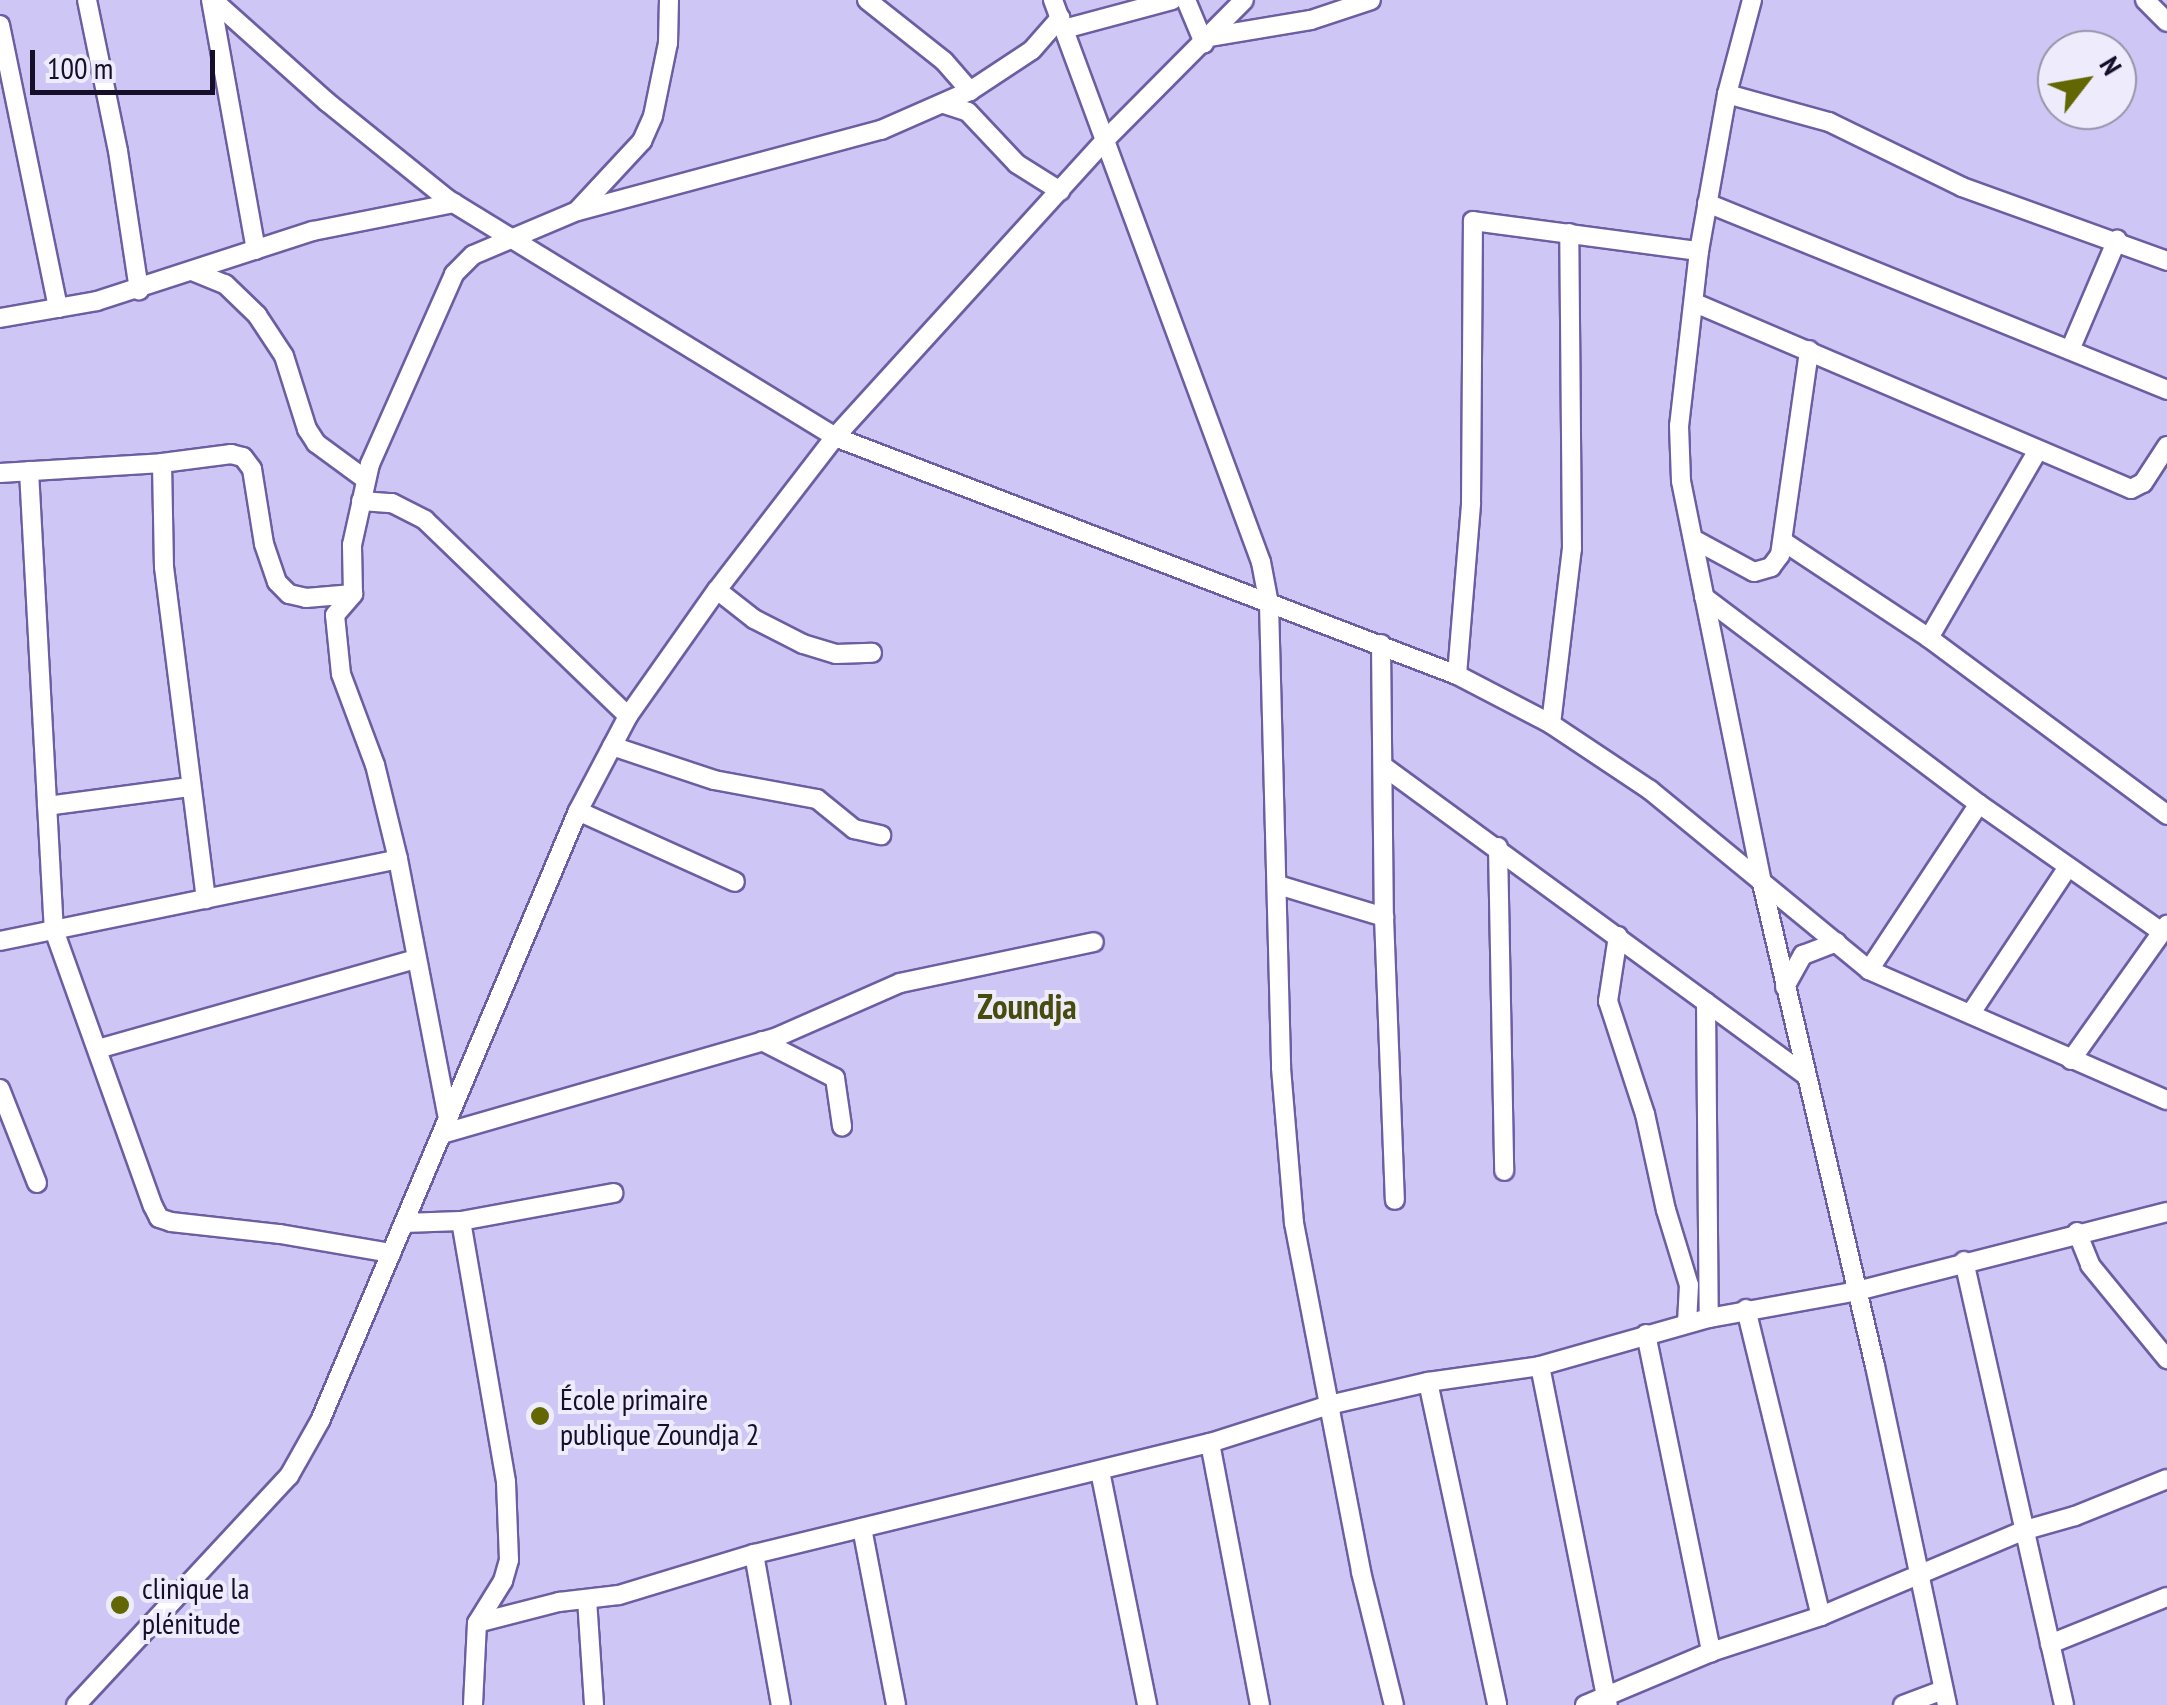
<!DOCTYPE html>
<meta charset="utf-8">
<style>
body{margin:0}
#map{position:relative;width:2167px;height:1705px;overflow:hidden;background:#cec6f4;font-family:"PT Sans Narrow",sans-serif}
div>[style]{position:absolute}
.roads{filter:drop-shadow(2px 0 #6d5ea2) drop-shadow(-2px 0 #6d5ea2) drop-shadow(0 2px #6d5ea2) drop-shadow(0 -2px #6d5ea2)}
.minor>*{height:18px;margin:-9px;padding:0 9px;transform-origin:9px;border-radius:9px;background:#fff}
.dots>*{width:28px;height:28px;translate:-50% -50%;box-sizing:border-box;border:5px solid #eeecfc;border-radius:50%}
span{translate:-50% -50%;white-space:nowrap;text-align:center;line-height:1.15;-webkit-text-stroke:8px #eeecfc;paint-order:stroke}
.poi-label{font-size:30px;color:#160f2a}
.left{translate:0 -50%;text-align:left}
.quarter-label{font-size:35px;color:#484b0e;font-weight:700}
.north{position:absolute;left:2037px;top:30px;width:100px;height:100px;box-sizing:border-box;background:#eeecfc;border:2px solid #9894a8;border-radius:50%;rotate:59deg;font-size:28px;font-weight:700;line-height:40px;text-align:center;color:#160f2a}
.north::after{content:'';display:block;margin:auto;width:35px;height:45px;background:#626603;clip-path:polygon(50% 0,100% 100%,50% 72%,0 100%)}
.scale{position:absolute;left:30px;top:50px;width:185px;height:45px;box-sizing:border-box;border:5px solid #160f2a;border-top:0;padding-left:12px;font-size:30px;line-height:35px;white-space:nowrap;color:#160f2a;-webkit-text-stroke:8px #eeecfc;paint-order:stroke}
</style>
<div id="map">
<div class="roads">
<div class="minor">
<i style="left:87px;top:0;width:154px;rotate:78.4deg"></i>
<i style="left:118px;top:151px;width:141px;rotate:81.4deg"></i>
<i style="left:211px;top:0;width:254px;rotate:79.8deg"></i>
<i style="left:213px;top:0;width:153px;rotate:41.8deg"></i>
<i style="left:327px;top:102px;width:154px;rotate:38.9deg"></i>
<i style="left:447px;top:199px;width:455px;rotate:31.5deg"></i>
<i style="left:835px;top:437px;width:666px;rotate:20.94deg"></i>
<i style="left:1457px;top:675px;width:106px;rotate:27.5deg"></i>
<i style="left:1551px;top:724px;width:119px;rotate:33.7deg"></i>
<i style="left:1650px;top:790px;width:283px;rotate:39.4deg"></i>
<i style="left:1869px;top:970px;width:325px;rotate:23.6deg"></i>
<i style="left:867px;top:0;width:98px;rotate:38.4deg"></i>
<i style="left:944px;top:61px;width:40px;rotate:49deg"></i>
<i style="left:1053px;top:0;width:599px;rotate:69.69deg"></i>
<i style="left:1261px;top:562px;width:43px;rotate:79.2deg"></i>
<i style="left:1269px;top:604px;width:464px;rotate:88.5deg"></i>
<i style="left:1281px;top:1068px;width:156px;rotate:85.2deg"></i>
<i style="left:1294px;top:1223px;width:355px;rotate:79.1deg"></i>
<i style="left:1361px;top:1572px;width:137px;rotate:76.1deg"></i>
<i style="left:1186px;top:0;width:47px;rotate:67.3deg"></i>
<i style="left:1752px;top:0;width:97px;rotate:104.9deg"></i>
<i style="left:1727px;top:94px;width:159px;rotate:100.1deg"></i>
<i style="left:1699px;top:251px;width:176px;rotate:96.5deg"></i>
<i style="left:1679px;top:426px;width:55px;rotate:87.9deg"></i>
<i style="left:1681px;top:481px;width:406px;rotate:78.6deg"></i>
<i style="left:1761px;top:879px;width:500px;rotate:76.83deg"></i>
<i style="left:1875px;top:1366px;width:347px;rotate:78deg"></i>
<i style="left:2145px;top:0;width:31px;rotate:45deg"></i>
<i style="left:0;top:25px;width:289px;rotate:78.4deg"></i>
<i style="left:1064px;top:29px;width:112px;rotate:-15deg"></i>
<i style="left:1209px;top:37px;width:103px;rotate:-9.5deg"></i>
<i style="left:1311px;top:20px;width:63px;rotate:-18.4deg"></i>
<i style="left:1727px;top:94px;width:106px;rotate:15.4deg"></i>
<i style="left:1829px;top:122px;width:148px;rotate:26deg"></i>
<i style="left:1962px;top:187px;width:218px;rotate:19.8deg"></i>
<i style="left:944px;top:104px;width:25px;rotate:18deg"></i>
<i style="left:968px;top:112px;width:71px;rotate:46.7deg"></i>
<i style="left:1017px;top:164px;width:51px;rotate:32.1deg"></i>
<i style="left:1707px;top:203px;width:497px;rotate:22.1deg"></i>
<i style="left:578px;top:211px;width:314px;rotate:-15deg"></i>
<i style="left:881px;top:130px;width:97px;rotate:-23.7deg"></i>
<i style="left:970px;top:91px;width:74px;rotate:-33.5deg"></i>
<i style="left:1032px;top:50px;width:43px;rotate:-48.8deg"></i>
<i style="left:192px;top:271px;width:35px;rotate:22deg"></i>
<i style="left:225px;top:284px;width:45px;rotate:44.1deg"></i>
<i style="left:257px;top:315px;width:49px;rotate:56.6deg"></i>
<i style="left:284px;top:356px;width:77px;rotate:72.5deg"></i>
<i style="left:307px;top:429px;width:17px;rotate:57deg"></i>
<i style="left:316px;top:443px;width:61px;rotate:36.3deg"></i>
<i style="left:1695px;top:303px;width:474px;rotate:23.1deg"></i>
<i style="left:2131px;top:489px;width:13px;rotate:-27deg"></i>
<i style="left:2143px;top:483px;width:44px;rotate:-57deg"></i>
<i style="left:0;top:318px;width:98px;rotate:-9.9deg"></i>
<i style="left:97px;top:301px;width:227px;rotate:-18deg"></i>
<i style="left:313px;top:231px;width:144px;rotate:-11.2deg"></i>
<i style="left:2070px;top:350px;width:120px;rotate:-66.9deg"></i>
<i style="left:162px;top:463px;width:104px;rotate:88.9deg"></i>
<i style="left:164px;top:567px;width:335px;rotate:82.8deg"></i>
<i style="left:29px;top:471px;width:460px;rotate:86.9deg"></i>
<i style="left:54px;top:930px;width:293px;rotate:70.3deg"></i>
<i style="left:153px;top:1206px;width:13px;rotate:63deg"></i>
<i style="left:159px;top:1218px;width:13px;rotate:18deg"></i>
<i style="left:171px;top:1222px;width:110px;rotate:6.3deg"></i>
<i style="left:280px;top:1234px;width:113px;rotate:9.7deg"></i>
<i style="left:0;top:473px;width:162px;rotate:-3.5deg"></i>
<i style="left:162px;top:463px;width:70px;rotate:-7.4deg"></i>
<i style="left:231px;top:454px;width:12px;rotate:14deg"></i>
<i style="left:243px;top:457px;width:15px;rotate:53deg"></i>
<i style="left:252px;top:469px;width:76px;rotate:80.9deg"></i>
<i style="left:264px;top:544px;width:40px;rotate:71.1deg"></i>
<i style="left:277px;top:582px;width:17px;rotate:45deg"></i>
<i style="left:289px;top:594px;width:17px;rotate:13deg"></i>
<i style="left:306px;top:598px;width:47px;rotate:-4.9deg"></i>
<i style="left:361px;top:501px;width:31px;rotate:4deg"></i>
<i style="left:392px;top:503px;width:37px;rotate:27deg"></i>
<i style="left:425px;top:520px;width:282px;rotate:44deg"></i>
<i style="left:1693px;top:539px;width:69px;rotate:28.4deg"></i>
<i style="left:1754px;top:572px;width:18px;rotate:-16deg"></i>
<i style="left:1771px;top:567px;width:15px;rotate:-53deg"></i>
<i style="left:1780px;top:555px;width:207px;rotate:-81.9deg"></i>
<i style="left:1784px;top:542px;width:174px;rotate:33.5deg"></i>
<i style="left:1929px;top:638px;width:297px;rotate:36.6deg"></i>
<i style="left:717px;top:590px;width:47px;rotate:38.1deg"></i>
<i style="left:754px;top:619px;width:55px;rotate:27deg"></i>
<i style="left:803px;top:644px;width:34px;rotate:17deg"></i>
<i style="left:836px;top:654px;width:36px;rotate:-2deg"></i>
<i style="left:1704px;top:597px;width:344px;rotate:37deg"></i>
<i style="left:1979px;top:804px;width:223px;rotate:35deg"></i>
<i style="left:1929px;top:638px;width:217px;rotate:-59.9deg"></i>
<i style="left:1381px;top:644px;width:273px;rotate:89.4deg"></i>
<i style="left:1384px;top:917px;width:283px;rotate:87.8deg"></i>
<i style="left:1457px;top:675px;width:173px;rotate:-85.3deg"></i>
<i style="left:1471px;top:503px;width:282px;rotate:-89.6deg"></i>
<i style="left:1473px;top:221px;width:228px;rotate:7.6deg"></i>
<i style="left:1551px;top:724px;width:176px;rotate:-83.2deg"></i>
<i style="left:1572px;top:549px;width:316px;rotate:-90.5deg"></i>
<i style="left:612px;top:746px;width:108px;rotate:18.4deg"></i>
<i style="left:714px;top:780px;width:105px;rotate:10.5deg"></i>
<i style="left:817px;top:799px;width:48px;rotate:39deg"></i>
<i style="left:854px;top:829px;width:28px;rotate:13deg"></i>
<i style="left:1383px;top:766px;width:522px;rotate:36.19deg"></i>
<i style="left:47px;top:806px;width:144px;rotate:-7.6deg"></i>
<i style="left:578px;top:811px;width:172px;rotate:24.3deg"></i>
<i style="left:1498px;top:847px;width:324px;rotate:88.9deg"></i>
<i style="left:1278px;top:885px;width:111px;rotate:16.8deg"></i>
<i style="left:1618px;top:936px;width:66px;rotate:98.7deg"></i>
<i style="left:1608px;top:1001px;width:119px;rotate:71.9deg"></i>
<i style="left:1645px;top:1114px;width:98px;rotate:77.7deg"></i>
<i style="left:1666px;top:1210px;width:78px;rotate:73deg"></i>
<i style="left:1689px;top:1285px;width:38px;rotate:93deg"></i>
<i style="left:0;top:941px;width:406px;rotate:-11.6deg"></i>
<i style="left:1869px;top:970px;width:199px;rotate:-56.5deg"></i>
<i style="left:1785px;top:987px;width:37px;rotate:-61deg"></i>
<i style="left:1803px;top:955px;width:36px;rotate:-21deg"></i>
<i style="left:1706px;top:1002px;width:316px;rotate:89.5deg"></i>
<i style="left:1971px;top:1013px;width:175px;rotate:-56.4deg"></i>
<i style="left:762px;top:1041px;width:82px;rotate:26.9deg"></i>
<i style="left:835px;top:1078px;width:49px;rotate:81.7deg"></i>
<i style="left:98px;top:1049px;width:330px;rotate:-15.8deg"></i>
<i style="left:2071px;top:1060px;width:166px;rotate:-54.6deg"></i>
<i style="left:0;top:1089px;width:101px;rotate:68.5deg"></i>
<i style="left:449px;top:1124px;width:270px;rotate:-100.9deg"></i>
<i style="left:398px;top:859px;width:97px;rotate:-103.7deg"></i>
<i style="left:375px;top:765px;width:97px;rotate:-110.5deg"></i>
<i style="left:341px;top:674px;width:59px;rotate:-95.8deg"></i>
<i style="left:335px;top:615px;width:28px;rotate:-49deg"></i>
<i style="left:353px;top:594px;width:49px;rotate:-91.2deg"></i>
<i style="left:352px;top:545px;width:83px;rotate:-77.5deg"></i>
<i style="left:370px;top:464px;width:208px;rotate:-66.1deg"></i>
<i style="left:454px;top:274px;width:27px;rotate:-45deg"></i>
<i style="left:473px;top:255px;width:113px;rotate:-22.9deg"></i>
<i style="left:577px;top:211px;width:96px;rotate:-47.1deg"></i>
<i style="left:642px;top:141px;width:27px;rotate:-66deg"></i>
<i style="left:653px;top:116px;width:75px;rotate:-78.4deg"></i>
<i style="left:668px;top:43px;width:43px;rotate:-88.7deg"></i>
<i style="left:445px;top:1133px;width:346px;rotate:-16.1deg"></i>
<i style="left:777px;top:1037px;width:134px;rotate:-23.7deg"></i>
<i style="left:900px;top:983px;width:198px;rotate:-11.9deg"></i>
<i style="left:461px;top:1221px;width:265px;rotate:80.2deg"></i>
<i style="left:506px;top:1482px;width:78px;rotate:87.8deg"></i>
<i style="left:509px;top:1560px;width:22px;rotate:106deg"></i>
<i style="left:503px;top:1581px;width:49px;rotate:121.8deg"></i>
<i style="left:477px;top:1623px;width:82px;rotate:92.8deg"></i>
<i style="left:404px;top:1223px;width:57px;rotate:-2deg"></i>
<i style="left:461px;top:1221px;width:155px;rotate:-10.4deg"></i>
<i style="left:2077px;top:1232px;width:35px;rotate:68deg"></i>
<i style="left:2090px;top:1265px;width:122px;rotate:50.7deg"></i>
<i style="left:1964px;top:1261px;width:455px;rotate:77.3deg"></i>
<i style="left:1746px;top:1309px;width:316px;rotate:76.3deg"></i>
<i style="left:1646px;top:1334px;width:325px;rotate:78.4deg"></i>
<i style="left:1540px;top:1366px;width:346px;rotate:78.7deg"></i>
<i style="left:1428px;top:1382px;width:330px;rotate:77.9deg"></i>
<i style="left:1210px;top:1443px;width:267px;rotate:79.2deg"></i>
<i style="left:1100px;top:1471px;width:239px;rotate:78.6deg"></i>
<i style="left:862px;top:1528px;width:180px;rotate:79.1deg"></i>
<i style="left:754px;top:1554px;width:153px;rotate:79.9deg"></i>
<i style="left:587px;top:1599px;width:106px;rotate:86.2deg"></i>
<i style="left:477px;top:1623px;width:85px;rotate:-14.4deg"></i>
<i style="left:559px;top:1602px;width:60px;rotate:-6.7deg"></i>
<i style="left:619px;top:1595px;width:141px;rotate:-16.9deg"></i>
<i style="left:754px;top:1554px;width:469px;rotate:-13.7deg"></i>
<i style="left:1210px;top:1443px;width:125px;rotate:-17.7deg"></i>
<i style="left:1329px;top:1405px;width:102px;rotate:-13.1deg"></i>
<i style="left:1428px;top:1382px;width:113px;rotate:-8.1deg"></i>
<i style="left:1540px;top:1366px;width:176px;rotate:-15.9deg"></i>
<i style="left:1709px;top:1318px;width:150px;rotate:-10.3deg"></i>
<i style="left:1857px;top:1291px;width:320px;rotate:-14.3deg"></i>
<i style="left:2050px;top:1644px;width:126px;rotate:-21.9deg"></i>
<i style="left:76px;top:1705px;width:313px;rotate:-47.1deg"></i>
<i style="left:289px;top:1476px;width:63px;rotate:-60.6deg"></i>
<i style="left:320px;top:1421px;width:662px;rotate:-67.07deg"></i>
<i style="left:578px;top:811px;width:107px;rotate:-62.2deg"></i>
<i style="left:628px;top:716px;width:154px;rotate:-54.8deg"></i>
<i style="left:717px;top:590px;width:193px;rotate:-52.4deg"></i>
<i style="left:835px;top:437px;width:401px;rotate:-47.7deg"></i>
<i style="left:1105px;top:140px;width:197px;rotate:-45.2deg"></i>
<i style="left:1585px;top:1705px;width:137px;rotate:-22.8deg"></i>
<i style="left:1711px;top:1652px;width:116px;rotate:-18.1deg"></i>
<i style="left:1821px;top:1616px;width:218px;rotate:-22.9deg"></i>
<i style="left:2022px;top:1531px;width:55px;rotate:-15.8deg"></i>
<i style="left:2075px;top:1516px;width:99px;rotate:-21.9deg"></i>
<i style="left:1903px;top:1705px;width:43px;rotate:-20.6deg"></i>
</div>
</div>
<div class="dots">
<i style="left:540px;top:1416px;background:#626603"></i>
<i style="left:120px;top:1605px;background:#626603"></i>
</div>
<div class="poi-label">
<span class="left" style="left:560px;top:1416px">École primaire<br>publique Zoundja 2</span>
<span class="left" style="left:142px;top:1605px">clinique la<br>plénitude</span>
</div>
<div class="quarter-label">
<span style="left:1027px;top:1006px">Zoundja</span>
</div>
<div class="north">N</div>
<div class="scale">100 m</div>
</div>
